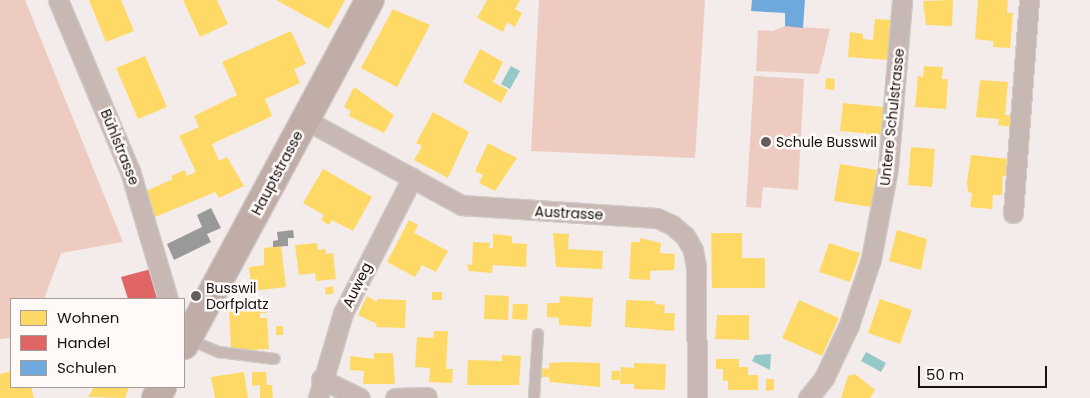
<!DOCTYPE html>
<meta charset="utf-8">
<style>
body{margin:0}
#map{position:relative;width:1090px;height:398px;overflow:hidden;background:#f4ecea;font-family:Poppins,sans-serif}
div>[style]{position:absolute}
.green>*{inset:0;background:#edcbc1}
.water>*{inset:0;background:#94c9c8}
.homes>*{inset:0;background:#ffd966}
.shops>*{inset:0;background:#e06666}
.schools>*{inset:0;background:#6fa8dc}
.industry>*{inset:0;background:#999}
.roads{filter:drop-shadow(1px 0 #cfcac8) drop-shadow(-1px 0 #cfcac8) drop-shadow(0 1px #cfcac8) drop-shadow(0 -1px #cfcac8)}
.lane>*{height:10px;margin:-5px;padding:0 5px;transform-origin:5px;border-radius:5px;background:#c8b8b4}
.street>*{height:19px;margin:-9.5px;padding:0 9.5px;transform-origin:9.5px;border-radius:9.5px;background:#c8b8b4}
.secondary>*{height:28px;margin:-14px;padding:0 14px;transform-origin:14px;border-radius:14px;background:#c0ada8}
.dots>*{width:14px;height:14px;translate:-50% -50%;box-sizing:border-box;border:2px solid #fffaf8;border-radius:50%}
span{translate:-50% -50%;white-space:nowrap;text-align:center;line-height:1.15;-webkit-text-stroke:5px #fffaf8;paint-order:stroke}
.street-label{font-size:14px;color:#15110f}
.poi-label{font-size:14px;color:#15110f}
.left{translate:0 -50%;text-align:left}
.legend{position:absolute;left:10px;top:298px;width:175px;height:90px;box-sizing:border-box;background:#fffaf8;border:1px solid #a19d9b;margin:0;padding:6px 9px;list-style:none;font-size:15px;color:#15110f}
.legend li{display:flex;align-items:center;gap:10px;height:25px}
.legend b{width:25px;border:1px solid #a19d9b}
.scale{position:absolute;left:918px;top:366px;width:129px;height:22px;box-sizing:border-box;border:2px solid #15110f;border-top:0;padding-left:6px;font-size:15px;line-height:18px;white-space:nowrap;color:#15110f;-webkit-text-stroke:4px #fffaf8;paint-order:stroke}
</style>
<div id="map">
<div class="green">
<i style="clip-path:polygon(0 0,25px 0,123px 242px,61px 253px,44px 299px,11px 299px,11px 338px,0 339px)"></i>
<i style="clip-path:polygon(539px 0,705px 0,695px 158px,531px 151px)"></i>
<i style="clip-path:polygon(785px 26px,830px 29px,819px 74px,756px 71px,758px 30px,773px 31px)"></i>
<i style="clip-path:polygon(754px 76px,804px 79px,798px 190px,763px 187px,761px 208px,746px 207px)"></i>
</div>
<div class="water">
<i style="clip-path:polygon(511px 66px,520px 71px,510px 89px,501px 84px)"></i>
<i style="clip-path:polygon(866px 352px,886px 363px,881px 372px,861px 361px)"></i>
<i style="clip-path:polygon(771px 354px,770px 370px,752px 361px,755px 355px)"></i>
</div>
<div class="homes">
<i style="clip-path:polygon(89px 0,121px 0,134px 31px,106px 42px)"></i>
<i style="clip-path:polygon(183px 0,217px 0,228px 24px,200px 37px)"></i>
<i style="clip-path:polygon(276px 0,345px 0,329px 29px)"></i>
<i style="clip-path:polygon(487px 0,520px 0,515px 9px,522px 13px,515px 27px,507px 22px,503px 32px,477px 18px)"></i>
<i style="clip-path:polygon(953px 0,952px 26px,926px 25px,923px 1px)"></i>
<i style="clip-path:polygon(978px 0,1008px 0,1007px 13px,1013px 13px,1010px 48px,993px 47px,993px 41px,975px 39px)"></i>
<i style="clip-path:polygon(393px 9px,430px 25px,397px 87px,361px 68px)"></i>
<i style="clip-path:polygon(875px 19px,891px 20px,888px 60px,848px 57px,850px 32px,863px 34px,863px 39px,873px 40px)"></i>
<i style="clip-path:polygon(291px 31px,306px 64px,294px 69px,300px 83px,265px 99px,272px 116px,212px 144px,219px 161px,227px 157px,244px 186px,219px 198px,215px 192px,155px 217px,144px 192px,173px 179px,171px 176px,185px 170px,187px 176px,196px 172px,179px 136px,199px 127px,194px 116px,237px 95px,222px 62px)"></i>
<i style="clip-path:polygon(480px 49px,503px 62px,493px 82px,508px 90px,501px 103px,463px 82px)"></i>
<i style="clip-path:polygon(145px 56px,167px 107px,138px 119px,116px 68px)"></i>
<i style="clip-path:polygon(924px 66px,943px 67px,942px 79px,948px 79px,946px 109px,915px 107px,918px 76px,923px 77px)"></i>
<i style="clip-path:polygon(826px 78px,835px 79px,834px 90px,825px 89px)"></i>
<i style="clip-path:polygon(980px 80px,1008px 82px,1005px 115px,1015px 116px,1014px 127px,998px 125px,999px 119px,976px 117px)"></i>
<i style="clip-path:polygon(354px 87px,394px 115px,384px 133px,349px 116px,351px 111px,344px 107px)"></i>
<i style="clip-path:polygon(843px 103px,884px 107px,882px 135px,840px 131px)"></i>
<i style="clip-path:polygon(433px 112px,469px 132px,448px 178px,414px 160px,422px 146px,416px 143px)"></i>
<i style="clip-path:polygon(488px 143px,517px 158px,495px 191px,479px 183px,483px 175px,475px 171px)"></i>
<i style="clip-path:polygon(911px 147px,935px 149px,932px 187px,908px 185px)"></i>
<i style="clip-path:polygon(971px 155px,1010px 159px,1008px 176px,1003px 176px,1002px 195px,993px 195px,992px 209px,970px 207px,972px 193px,968px 192px,967px 182px)"></i>
<i style="clip-path:polygon(840px 164px,877px 170px,871px 207px,834px 201px)"></i>
<i style="clip-path:polygon(323px 169px,372px 197px,353px 231px,332px 220px,329px 225px,321px 220px,324px 215px,303px 203px)"></i>
<i style="clip-path:polygon(409px 220px,418px 225px,414px 233px,448px 251px,436px 272px,422px 265px,415px 277px,387px 262px)"></i>
<i style="clip-path:polygon(897px 230px,927px 239px,921px 270px,889px 261px)"></i>
<i style="clip-path:polygon(553px 233px,569px 234px,568px 249px,603px 251px,602px 269px,556px 267px)"></i>
<i style="clip-path:polygon(711px 233px,742px 233px,742px 258px,765px 258px,765px 288px,712px 288px)"></i>
<i style="clip-path:polygon(493px 234px,512px 236px,512px 243px,527px 244px,526px 267px,493px 265px,492px 273px,469px 271px,467px 264px,472px 265px,473px 242px,490px 243px,489px 248px,493px 248px)"></i>
<i style="clip-path:polygon(640px 238px,661px 243px,660px 253px,675px 254px,674px 270px,650px 271px,650px 280px,629px 279px,631px 242px,640px 242px)"></i>
<i style="clip-path:polygon(317px 243px,318px 250px,325px 249px,326px 254px,333px 253px,336px 279px,316px 281px,315px 273px,299px 275px,295px 245px)"></i>
<i style="clip-path:polygon(829px 243px,860px 253px,850px 282px,819px 272px)"></i>
<i style="clip-path:polygon(281px 246px,286px 287px,252px 291px,249px 267px,264px 265px,264px 248px)"></i>
<i style="clip-path:polygon(333px 286px,334px 293px,326px 295px,325px 288px)"></i>
<i style="clip-path:polygon(432px 292px,442px 292px,442px 300px,432px 300px)"></i>
<i style="clip-path:polygon(485px 295px,509px 296px,508px 320px,484px 319px)"></i>
<i style="clip-path:polygon(367px 296px,377px 302px,377px 299px,406px 300px,405px 328px,376px 327px,377px 324px,358px 315px)"></i>
<i style="clip-path:polygon(560px 296px,593px 298px,591px 327px,559px 325px,559px 318px,547px 317px,547px 303px,559px 303px)"></i>
<i style="clip-path:polygon(880px 299px,912px 310px,900px 344px,868px 333px)"></i>
<i style="clip-path:polygon(267px 300px,267px 313px,260px 313px,260px 318px,267px 318px,269px 349px,231px 351px,229px 306px)"></i>
<i style="clip-path:polygon(626px 300px,656px 301px,655px 304px,665px 305px,664px 313px,675px 313px,674px 331px,625px 327px)"></i>
<i style="clip-path:polygon(799px 300px,839px 318px,822px 356px,782px 338px)"></i>
<i style="clip-path:polygon(513px 304px,528px 304px,527px 320px,512px 319px)"></i>
<i style="clip-path:polygon(717px 315px,749px 315px,749px 340px,715px 339px)"></i>
<i style="clip-path:polygon(276px 326px,283px 326px,283px 335px,276px 335px)"></i>
<i style="clip-path:polygon(434px 331px,448px 331px,446px 369px,453px 369px,452px 383px,429px 382px,430px 368px,415px 367px,417px 337px,433px 338px)"></i>
<i style="clip-path:polygon(374px 353px,393px 353px,395px 384px,363px 384px,364px 371px,350px 370px,350px 356px,374px 359px)"></i>
<i style="clip-path:polygon(502px 355px,521px 356px,519px 385px,467px 385px,468px 360px,502px 361px)"></i>
<i style="clip-path:polygon(716px 359px,739px 359px,739px 367px,748px 367px,748px 375px,758px 375px,758px 390px,728px 390px,728px 381px,723px 381px,723px 369px,716px 369px)"></i>
<i style="clip-path:polygon(568px 362px,600px 363px,600px 387px,550px 382px,548px 373px,548px 377px,540px 377px,541px 368px,549px 369px,549px 363px)"></i>
<i style="clip-path:polygon(634px 363px,666px 364px,665px 390px,634px 389px,634px 384px,620px 384px,621px 367px,634px 368px)"></i>
<i style="clip-path:polygon(11px 371px,11px 387px,31px 387px,34px 398px,0 398px,0 374px)"></i>
<i style="clip-path:polygon(612px 371px,620px 371px,620px 380px,611px 380px)"></i>
<i style="clip-path:polygon(244px 372px,248px 398px,215px 398px,211px 377px)"></i>
<i style="clip-path:polygon(252px 372px,266px 372px,267px 385px,272px 385px,273px 398px,260px 398px,260px 385px,252px 386px)"></i>
<i style="clip-path:polygon(855px 374px,875px 390px,870px 398px,841px 398px,848px 376px)"></i>
<i style="clip-path:polygon(766px 379px,774px 379px,774px 390px,766px 391px)"></i>
<i style="clip-path:polygon(94px 387px,129px 387px,125px 398px,88px 397px)"></i>
</div>
<div class="shops">
<i style="clip-path:polygon(151px 269px,159px 299px,128px 299px,121px 277px)"></i>
</div>
<div class="schools">
<i style="clip-path:polygon(752px 0,805px 0,803px 28px,785px 26px,785px 13px,751px 11px)"></i>
</div>
<div class="industry">
<i style="clip-path:polygon(211px 208px,221px 228px,207px 234px,211px 242px,174px 260px,167px 244px,202px 227px,197px 215px)"></i>
<i style="clip-path:polygon(293px 230px,294px 238px,288px 238px,288px 246px,273px 247px,273px 241px,278px 240px,277px 232px)"></i>
</div>
<div class="roads">
<div class="lane">
<i style="left:188px;top:339px;width:34px;rotate:23deg"></i>
<i style="left:219px;top:352px;width:56px;rotate:7.1deg"></i>
<i style="left:534px;top:398px;width:64px;rotate:-86.4deg"></i>
</div>
<div class="street">
<i style="left:58px;top:0;width:186px;rotate:67.2deg"></i>
<i style="left:130px;top:171px;width:134px;rotate:73.5deg"></i>
<i style="left:306px;top:120px;width:177px;rotate:28.7deg"></i>
<i style="left:461px;top:205px;width:196px;rotate:3.8deg"></i>
<i style="left:657px;top:218px;width:17px;rotate:25deg"></i>
<i style="left:672px;top:225px;width:17px;rotate:40deg"></i>
<i style="left:685px;top:236px;width:16px;rotate:60deg"></i>
<i style="left:693px;top:250px;width:17px;rotate:80deg"></i>
<i style="left:696px;top:267px;width:131px;rotate:89.6deg"></i>
<i style="left:1013px;top:213px;width:214px;rotate:-85.7deg"></i>
<i style="left:321px;top:379px;width:43px;rotate:26deg"></i>
<i style="left:318px;top:398px;width:89px;rotate:-73.6deg"></i>
<i style="left:343px;top:313px;width:152px;rotate:-62.9deg"></i>
<i style="left:395px;top:398px;width:32px;rotate:-2deg"></i>
<i style="left:808px;top:398px;width:26px;rotate:-51deg"></i>
<i style="left:824px;top:378px;width:59px;rotate:-64.7deg"></i>
<i style="left:849px;top:325px;width:70px;rotate:-71.6deg"></i>
<i style="left:871px;top:259px;width:93px;rotate:-79.4deg"></i>
<i style="left:888px;top:168px;width:169px;rotate:-85.2deg"></i>
</div>
<div class="secondary">
<i style="left:184px;top:345px;width:392px;rotate:-61.7deg"></i>
<i style="left:156px;top:398px;width:13px;rotate:-61deg"></i>
</div>
</div>
<div class="dots">
<i style="left:766px;top:142px;background:#635e5c"></i>
<i style="left:196px;top:296px;background:#635e5c"></i>
</div>
<div class="street-label">
<span style="left:892px;top:117px;rotate:-84deg">Untere Schulstrasse</span>
<span style="left:120px;top:147px;rotate:68deg">Bühlstrasse</span>
<span style="left:277px;top:173px;rotate:-62deg">Hauptstrasse</span>
<span style="left:569px;top:213px;rotate:3deg">Austrasse</span>
<span style="left:357px;top:285px;rotate:-64deg">Auweg</span>
</div>
<div class="poi-label">
<span class="left" style="left:776px;top:142px">Schule Busswil</span>
<span class="left" style="left:206px;top:296px">Busswil<br>Dorfplatz</span>
</div>
<ul class="legend">
<li><b style="height:14px;background:#ffd966"></b>Wohnen</li>
<li><b style="height:14px;background:#e06666"></b>Handel</li>
<li><b style="height:14px;background:#6fa8dc"></b>Schulen</li>
</ul>
<div class="scale">50 m</div>
</div>
